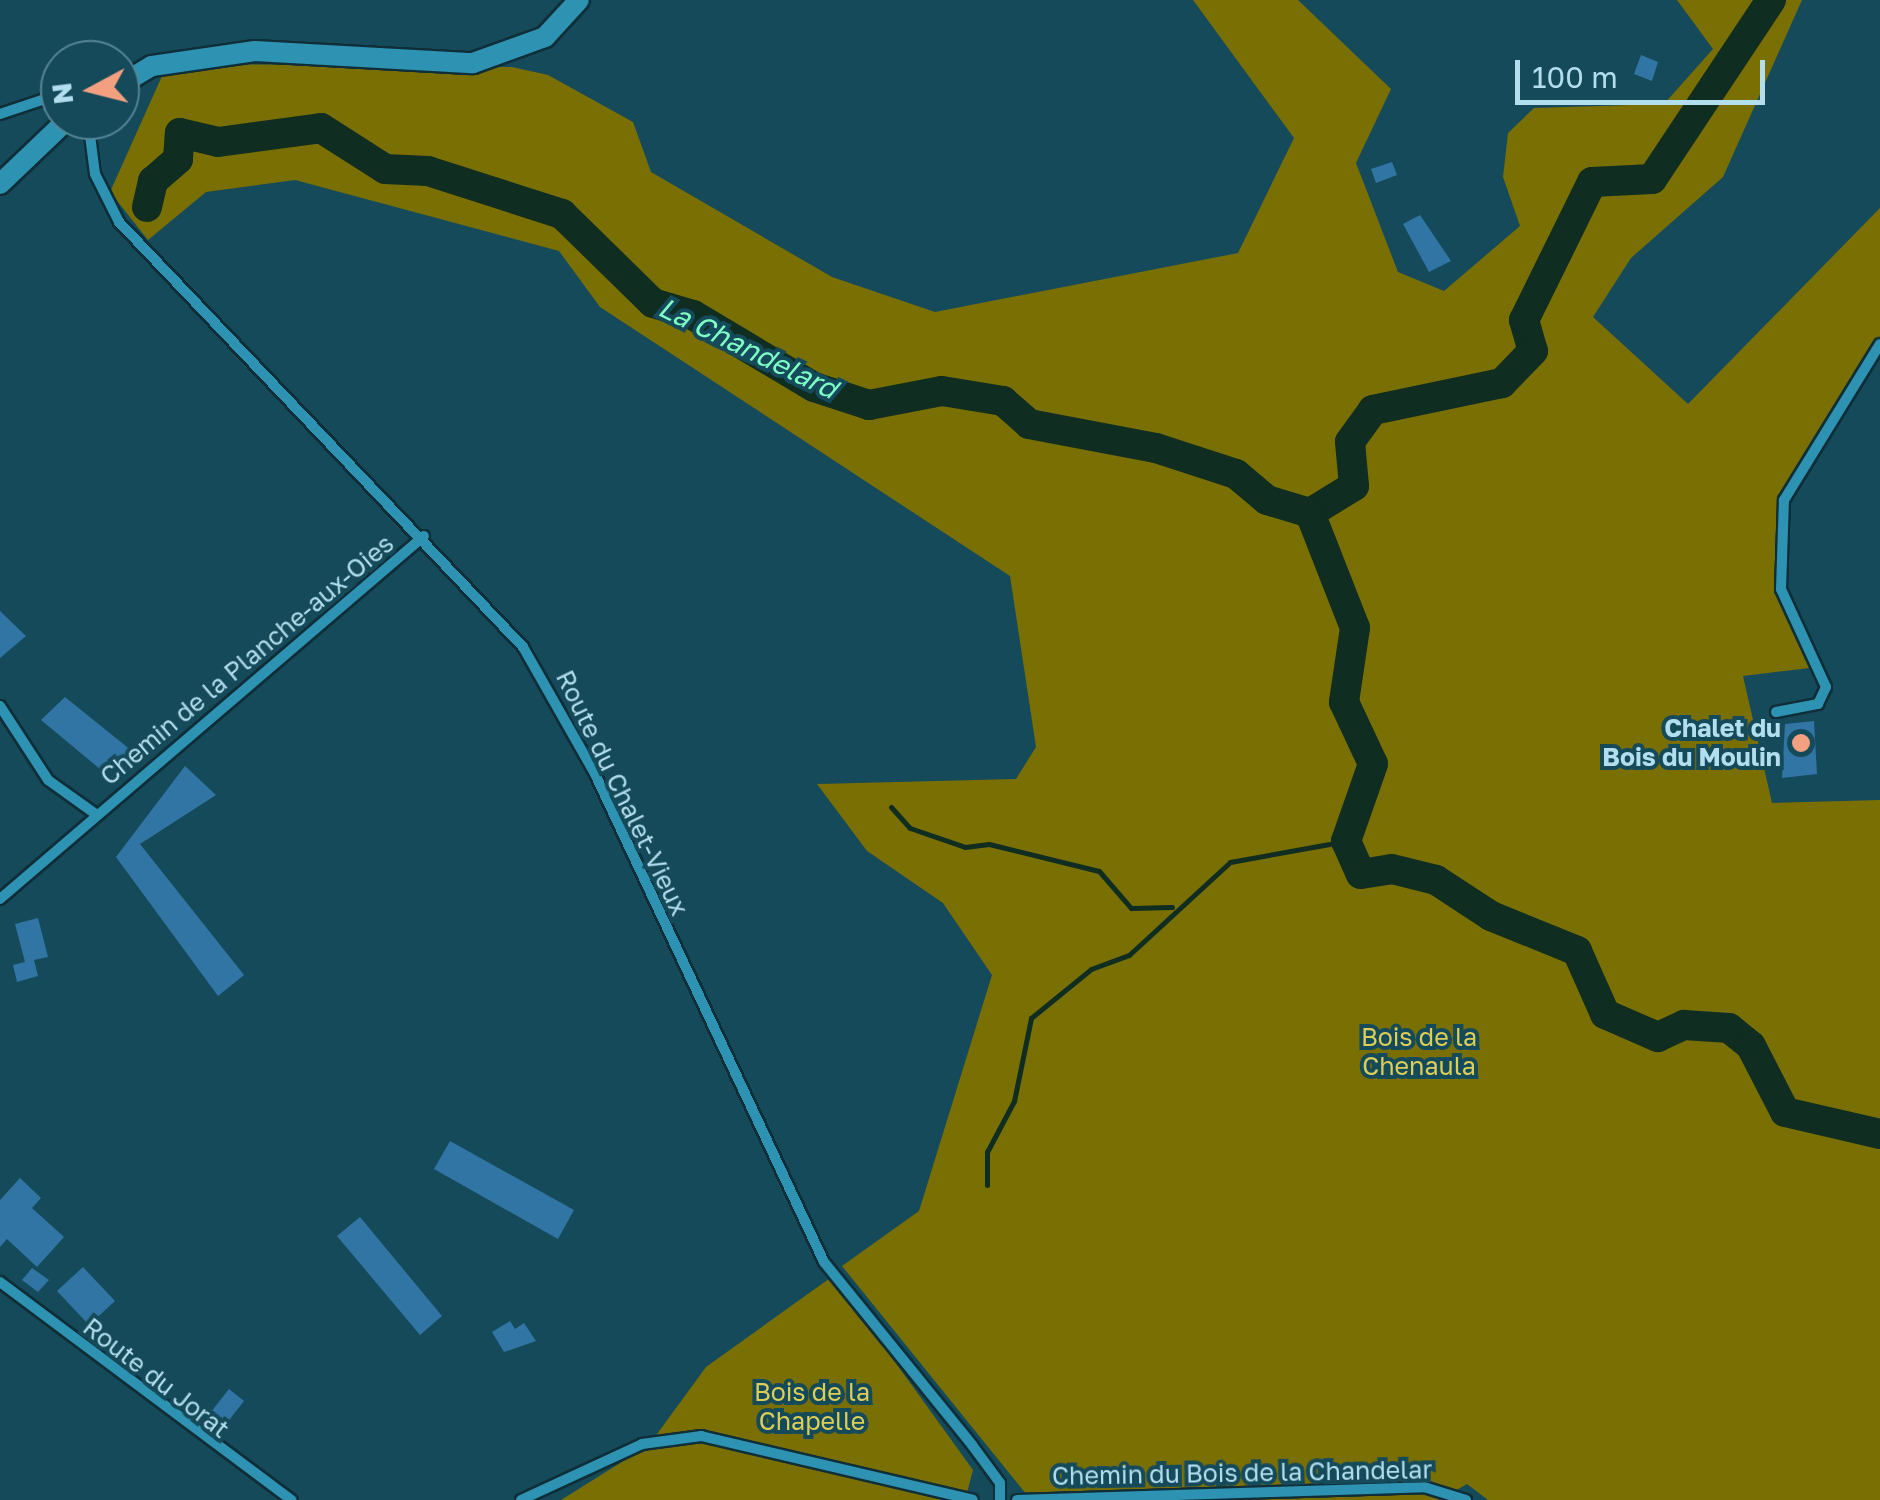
<!DOCTYPE html>
<style>
body{margin:0}
#map{position:relative;width:1880px;height:1500px;overflow:hidden;background:#154a5a;font-family:"Golos Text",sans-serif}
div>[style]{position:absolute}
.forest>*{inset:0;background:#7a6f03}
.stream>*{height:5px;margin:-2.5px;padding:0 2.5px;transform-origin:2.5px;border-radius:2.5px;background:#0f2d20}
.river>*{height:30px;margin:-15px;padding:0 15px;transform-origin:15px;border-radius:15px;background:#0f2d20}
.building>*{inset:0;background:#3075a4}
.roads{filter:drop-shadow(2px 0 #0f2e38) drop-shadow(-2px 0 #0f2e38) drop-shadow(0 2px #0f2e38) drop-shadow(0 -2px #0f2e38)}
.minor>*{height:10px;margin:-5px;padding:0 5px;transform-origin:5px;border-radius:5px;background:#2e93b2}
.secondary>*{height:20px;margin:-10px;padding:0 10px;transform-origin:10px;border-radius:10px;background:#2e93b2}
.dots>*{width:28px;height:28px;translate:-50% -50%;box-sizing:border-box;border:5px solid #154a5a;border-radius:50%}
span{translate:-50% -50%;white-space:nowrap;text-align:center;line-height:1.15;-webkit-text-stroke:8px #154a5a;paint-order:stroke}
.street-label{font-size:25px;color:#b2deed}
.poi-label{font-size:25px;color:#b2deed;font-weight:700}
.right{translate:-100% -50%;text-align:right}
.park-label{font-size:25px;color:#ddce55}
.water-label{font-size:28px;color:#7ffec5;font-style:italic}
.north{position:absolute;left:40px;top:40px;width:100px;height:100px;box-sizing:border-box;background:#154a5a;border:2px solid #548595;border-radius:50%;rotate:263deg;font-size:28px;font-weight:700;line-height:40px;text-align:center;color:#b2deed}
.north::after{content:'';display:block;margin:auto;width:35px;height:45px;background:#f2a080;clip-path:polygon(50% 0,100% 100%,50% 72%,0 100%)}
.scale{position:absolute;left:1515px;top:60px;width:250px;height:45px;box-sizing:border-box;border:5px solid #b2deed;border-top:0;padding-left:12px;font-size:30px;line-height:35px;white-space:nowrap;color:#b2deed;-webkit-text-stroke:8px #154a5a;paint-order:stroke}
</style>
<div id="map">
<div class="forest">
<i style="clip-path:polygon(1193px 0,1298px 0,1391px 89px,1356px 163px,1398px 272px,1444px 291px,1520px 226px,1503px 177px,1508px 133px,1534px 108px,1664px 104px,1713px 49px,1677px 0,1802px 0,1723px 177px,1631px 258px,1593px 317px,1688px 404px,1880px 208px,1880px 344px,1784px 500px,1777px 538px,1781px 589px,1818px 667px,1743px 676px,1772px 803px,1880px 800px,1880px 1500px,1488px 1500px,1467px 1484px,1439px 1500px,1031px 1500px,842px 1266px,919px 1211px,992px 975px,943px 903px,867px 851px,817px 784px,1016px 779px,1036px 747px,1010px 576px,600px 307px,559px 251px,295px 180px,206px 192px,148px 240px,110px 192px,162px 76px,193px 64px,512px 67px,548px 75px,633px 122px,651px 172px,832px 277px,935px 312px,1238px 253px,1294px 138px)"></i>
<i style="clip-path:polygon(833px 1276px,973px 1470px,965px 1500px,561px 1500px,649px 1445px,706px 1367px)"></i>
</div>
<div class="stream">
<i style="left:891px;top:807px;width:28px;rotate:48deg"></i>
<i style="left:910px;top:828px;width:58px;rotate:19.1deg"></i>
<i style="left:965px;top:847px;width:24px;rotate:-7deg"></i>
<i style="left:989px;top:844px;width:113px;rotate:13.8deg"></i>
<i style="left:1099px;top:871px;width:49px;rotate:49.1deg"></i>
<i style="left:1131px;top:908px;width:41px;rotate:-1.4deg"></i>
<i style="left:1345px;top:841px;width:1px"></i>
<i style="left:987px;top:1185px;width:33px;rotate:-90deg"></i>
<i style="left:987px;top:1152px;width:58px;rotate:-62.1deg"></i>
<i style="left:1014px;top:1101px;width:85px;rotate:-78.4deg"></i>
<i style="left:1031px;top:1018px;width:77px;rotate:-39.2deg"></i>
<i style="left:1091px;top:969px;width:40px;rotate:-20.2deg"></i>
<i style="left:1129px;top:955px;width:137px;rotate:-42.6deg"></i>
<i style="left:1230px;top:862px;width:101px;rotate:-10.3deg"></i>
</div>
<div class="river">
<i style="left:1771px;top:0;width:215px;rotate:123.6deg"></i>
<i style="left:1652px;top:179px;width:60px;rotate:177.1deg"></i>
<i style="left:1592px;top:182px;width:154px;rotate:116.2deg"></i>
<i style="left:1524px;top:320px;width:32px;rotate:74deg"></i>
<i style="left:1533px;top:351px;width:45px;rotate:134.1deg"></i>
<i style="left:1502px;top:383px;width:132px;rotate:168.2deg"></i>
<i style="left:1373px;top:410px;width:39px;rotate:126deg"></i>
<i style="left:1350px;top:442px;width:44px;rotate:84.8deg"></i>
<i style="left:1354px;top:486px;width:52px;rotate:148.5deg"></i>
<i style="left:1310px;top:513px;width:123px;rotate:68.6deg"></i>
<i style="left:1355px;top:628px;width:75px;rotate:98.5deg"></i>
<i style="left:1344px;top:702px;width:68px;rotate:64.9deg"></i>
<i style="left:1373px;top:764px;width:82px;rotate:109.3deg"></i>
<i style="left:1346px;top:841px;width:36px;rotate:66deg"></i>
<i style="left:1361px;top:874px;width:31px;rotate:-9deg"></i>
<i style="left:1392px;top:869px;width:45px;rotate:14deg"></i>
<i style="left:1436px;top:880px;width:66px;rotate:33.2deg"></i>
<i style="left:1491px;top:916px;width:93px;rotate:22.1deg"></i>
<i style="left:1577px;top:951px;width:69px;rotate:66deg"></i>
<i style="left:1605px;top:1014px;width:58px;rotate:23.5deg"></i>
<i style="left:1658px;top:1037px;width:29px;rotate:-25deg"></i>
<i style="left:1684px;top:1025px;width:45px;rotate:3.8deg"></i>
<i style="left:1729px;top:1028px;width:28px;rotate:39deg"></i>
<i style="left:1751px;top:1046px;width:74px;rotate:62.7deg"></i>
<i style="left:1785px;top:1112px;width:98px;rotate:13deg"></i>
<i style="left:147px;top:207px;width:27px;rotate:-77deg"></i>
<i style="left:153px;top:181px;width:33px;rotate:-41deg"></i>
<i style="left:178px;top:159px;width:26px;rotate:-86deg"></i>
<i style="left:180px;top:133px;width:39px;rotate:13deg"></i>
<i style="left:218px;top:142px;width:104px;rotate:-7.7deg"></i>
<i style="left:321px;top:128px;width:76px;rotate:32.6deg"></i>
<i style="left:385px;top:169px;width:43px;rotate:2.7deg"></i>
<i style="left:428px;top:171px;width:141px;rotate:17.8deg"></i>
<i style="left:562px;top:214px;width:127px;rotate:44.4deg"></i>
<i style="left:653px;top:303px;width:42px;rotate:16.7deg"></i>
<i style="left:693px;top:315px;width:141px;rotate:30.8deg"></i>
<i style="left:814px;top:387px;width:58px;rotate:18.1deg"></i>
<i style="left:869px;top:405px;width:74px;rotate:-10.9deg"></i>
<i style="left:942px;top:391px;width:62px;rotate:9.3deg"></i>
<i style="left:1003px;top:401px;width:35px;rotate:41deg"></i>
<i style="left:1029px;top:424px;width:129px;rotate:10.7deg"></i>
<i style="left:1156px;top:448px;width:84px;rotate:18deg"></i>
<i style="left:1236px;top:474px;width:40px;rotate:40deg"></i>
<i style="left:1267px;top:500px;width:45px;rotate:16.8deg"></i>
</div>
<div class="building">
<i style="clip-path:polygon(1641px 55px,1658px 62px,1652px 81px,1634px 74px)"></i>
<i style="clip-path:polygon(1392px 162px,1397px 175px,1376px 183px,1371px 169px)"></i>
<i style="clip-path:polygon(1420px 215px,1451px 261px,1429px 272px,1403px 224px)"></i>
<i style="clip-path:polygon(0 611px,26px 636px,0 658px)"></i>
<i style="clip-path:polygon(65px 697px,132px 751px,106px 774px,41px 720px)"></i>
<i style="clip-path:polygon(1814px 721px,1817px 774px,1782px 778px,1785px 724px)"></i>
<i style="clip-path:polygon(185px 766px,216px 795px,140px 844px,244px 975px,218px 996px,116px 857px)"></i>
<i style="clip-path:polygon(38px 918px,48px 957px,34px 960px,38px 976px,17px 982px,13px 965px,25px 962px,15px 924px)"></i>
<i style="clip-path:polygon(450px 1141px,574px 1210px,558px 1239px,434px 1169px)"></i>
<i style="clip-path:polygon(20px 1178px,41px 1198px,32px 1208px,64px 1237px,37px 1267px,7px 1239px,0 1247px,0 1200px)"></i>
<i style="clip-path:polygon(360px 1217px,442px 1316px,420px 1335px,337px 1236px)"></i>
<i style="clip-path:polygon(83px 1267px,115px 1301px,89px 1325px,57px 1291px)"></i>
<i style="clip-path:polygon(32px 1268px,49px 1280px,38px 1292px,22px 1280px)"></i>
<i style="clip-path:polygon(510px 1321px,515px 1329px,524px 1323px,536px 1341px,504px 1352px,492px 1332px)"></i>
<i style="clip-path:polygon(229px 1389px,244px 1401px,226px 1424px,211px 1412px)"></i>
</div>
<div class="roads">
<div class="minor">
<i style="left:0;top:114px;width:63px;rotate:-18.4deg"></i>
<i style="left:88px;top:120px;width:54px;rotate:82.6deg"></i>
<i style="left:95px;top:174px;width:54px;rotate:63.4deg"></i>
<i style="left:119px;top:222px;width:586px;rotate:46.45deg"></i>
<i style="left:523px;top:647px;width:146px;rotate:60.4deg"></i>
<i style="left:595px;top:774px;width:539px;rotate:64.86deg"></i>
<i style="left:824px;top:1262px;width:235px;rotate:51deg"></i>
<i style="left:972px;top:1445px;width:47px;rotate:53.6deg"></i>
<i style="left:1000px;top:1483px;width:17px;rotate:90deg"></i>
<i style="left:0;top:706px;width:88px;rotate:57deg"></i>
<i style="left:48px;top:780px;width:60px;rotate:35.5deg"></i>
<i style="left:1776px;top:712px;width:43px;rotate:-10.8deg"></i>
<i style="left:1818px;top:704px;width:19px;rotate:-65deg"></i>
<i style="left:1826px;top:687px;width:108px;rotate:-114.7deg"></i>
<i style="left:1781px;top:589px;width:89px;rotate:-88.1deg"></i>
<i style="left:1784px;top:500px;width:183px;rotate:-58.4deg"></i>
<i style="left:0;top:899px;width:558px;rotate:-40.57deg"></i>
<i style="left:0;top:1282px;width:364px;rotate:36.8deg"></i>
<i style="left:521px;top:1500px;width:133px;rotate:-24.8deg"></i>
<i style="left:642px;top:1444px;width:60px;rotate:-7.7deg"></i>
<i style="left:701px;top:1436px;width:279px;rotate:13.2deg"></i>
<i style="left:1017px;top:1500px;width:407px;rotate:-1.8deg"></i>
<i style="left:1424px;top:1487px;width:44px;rotate:17.2deg"></i>
</div>
<div class="secondary">
<i style="left:120px;top:85px;width:37px;rotate:-31deg"></i>
<i style="left:152px;top:66px;width:104px;rotate:-8.3deg"></i>
<i style="left:255px;top:51px;width:218px;rotate:3.2deg"></i>
<i style="left:473px;top:63px;width:77px;rotate:-19.9deg"></i>
<i style="left:545px;top:37px;width:50px;rotate:-47.4deg"></i>
<i style="left:0;top:184px;width:93px;rotate:-43.7deg"></i>
</div>
</div>
<div class="dots">
<i style="left:1801px;top:743px;background:#f2a080"></i>
</div>
<div class="street-label">
<span style="left:247px;top:660px;rotate:-40deg">Chemin de la Planche-aux-Oies</span>
<span style="left:622px;top:793px;rotate:64deg">Route du Chalet-Vieux</span>
<span style="left:156px;top:1378px;rotate:38deg">Route du Jorat</span>
<span style="left:1242px;top:1473px;rotate:-1deg">Chemin du Bois de la Chandelar</span>
</div>
<div class="poi-label">
<span class="right" style="left:1781px;top:743px">Chalet du<br>Bois du Moulin</span>
</div>
<div class="park-label">
<span style="left:1419px;top:1052px">Bois de la<br>Chenaula</span>
<span style="left:812px;top:1407px">Bois de la<br>Chapelle</span>
</div>
<div class="water-label">
<span style="left:748px;top:348px;rotate:26deg">La Chandelard</span>
</div>
<div class="north">N</div>
<div class="scale">100 m</div>
</div>
